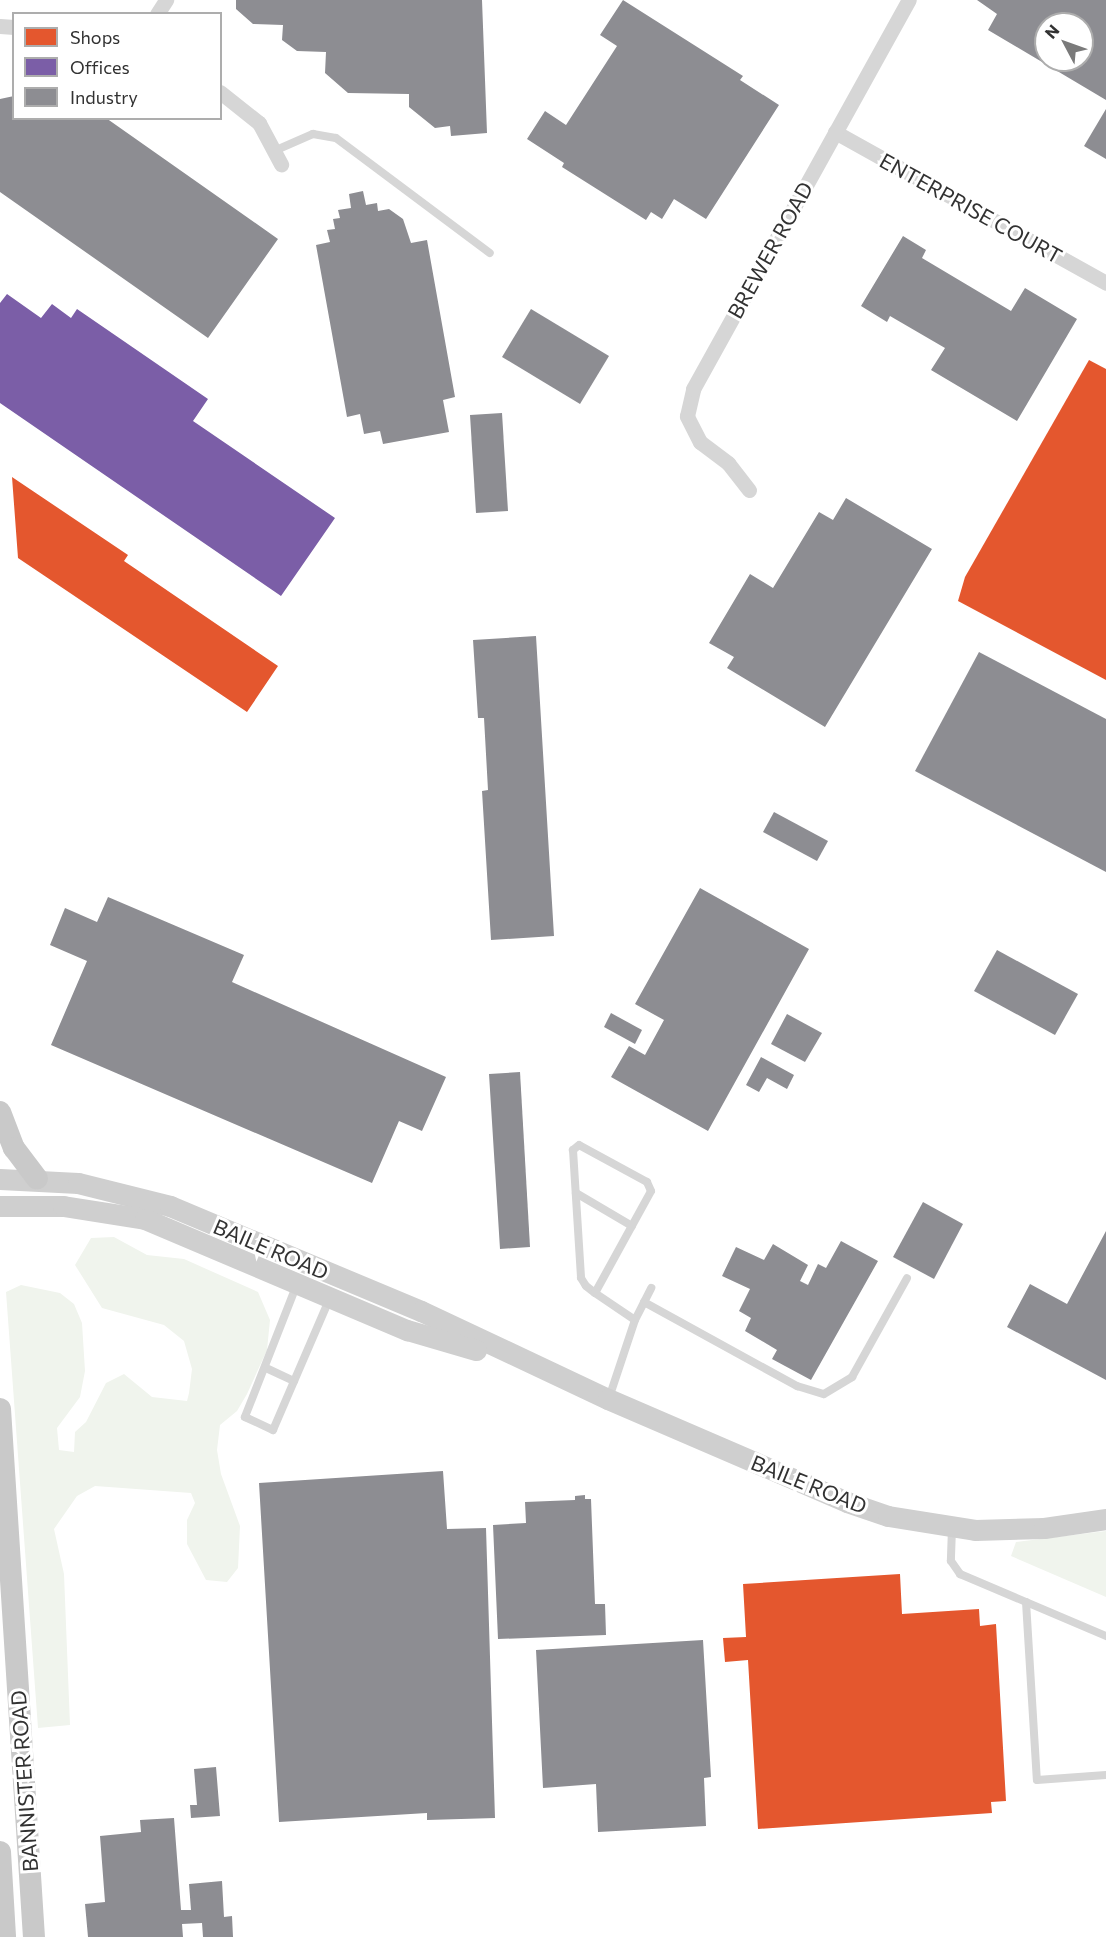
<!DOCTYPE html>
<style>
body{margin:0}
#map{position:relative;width:1106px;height:1937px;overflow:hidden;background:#fff;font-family:Commissioner,sans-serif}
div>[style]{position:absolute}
.green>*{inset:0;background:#f0f4ed}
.shops>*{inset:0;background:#e4572e}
.offices>*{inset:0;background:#7b5ea7}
.industry>*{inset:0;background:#8d8d92}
.lane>*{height:8px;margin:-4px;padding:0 4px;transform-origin:4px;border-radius:4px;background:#d6d6d6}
.street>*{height:15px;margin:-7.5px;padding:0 7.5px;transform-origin:7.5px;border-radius:7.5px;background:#d6d6d6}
.secondary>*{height:21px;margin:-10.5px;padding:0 10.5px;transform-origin:10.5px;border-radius:10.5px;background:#cfcfcf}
.primary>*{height:22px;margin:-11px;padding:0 11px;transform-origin:11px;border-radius:11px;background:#c9c9c9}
span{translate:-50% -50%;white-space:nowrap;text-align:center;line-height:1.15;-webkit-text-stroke:6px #fff;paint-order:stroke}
.street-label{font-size:21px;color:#323232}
.legend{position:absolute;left:12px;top:12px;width:210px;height:108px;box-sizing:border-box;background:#fff;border:2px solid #adadad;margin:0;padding:8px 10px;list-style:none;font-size:18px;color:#323232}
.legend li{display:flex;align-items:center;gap:12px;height:30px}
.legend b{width:30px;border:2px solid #adadad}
.north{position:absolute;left:1034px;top:12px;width:60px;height:60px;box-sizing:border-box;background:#fff;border:2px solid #adadad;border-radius:50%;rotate:311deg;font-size:16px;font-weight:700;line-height:24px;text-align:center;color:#323232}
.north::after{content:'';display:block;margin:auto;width:21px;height:27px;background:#7a7a7a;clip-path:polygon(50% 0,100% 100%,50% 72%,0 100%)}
</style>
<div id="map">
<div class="green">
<i style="clip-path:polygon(114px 1237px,147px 1255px,184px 1259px,258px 1292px,270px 1320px,267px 1350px,247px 1394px,237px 1411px,220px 1425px,217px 1450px,221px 1474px,240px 1526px,238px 1568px,227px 1582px,206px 1580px,187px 1544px,187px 1520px,195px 1503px,191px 1493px,95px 1486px,77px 1496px,54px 1529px,64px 1574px,70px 1725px,38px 1728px,6px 1292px,21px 1285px,60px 1293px,74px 1304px,82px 1323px,85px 1371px,80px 1397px,57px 1428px,59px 1450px,74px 1452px,75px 1432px,86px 1422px,106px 1383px,124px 1374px,152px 1397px,187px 1401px,189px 1393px,192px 1369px,184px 1341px,164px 1325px,102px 1308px,75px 1265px,91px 1238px)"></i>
<i style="clip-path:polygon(1106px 1531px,1106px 1597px,1011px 1556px,1016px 1542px)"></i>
</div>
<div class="shops">
<i style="clip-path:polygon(1089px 360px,1106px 369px,1106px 680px,958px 601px,965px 577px)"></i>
<i style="clip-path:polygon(12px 477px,128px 555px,124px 561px,278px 666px,247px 712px,18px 558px)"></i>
<i style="clip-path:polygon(900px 1574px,902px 1614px,979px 1609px,980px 1626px,996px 1624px,1006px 1801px,991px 1802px,992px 1813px,758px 1829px,748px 1660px,725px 1662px,723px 1638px,746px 1637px,743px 1584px)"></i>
</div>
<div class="offices">
<i style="clip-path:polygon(7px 294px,41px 318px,52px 304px,71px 318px,77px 309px,208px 399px,193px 421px,335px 518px,281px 596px,0 403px,0 303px)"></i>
</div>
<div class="industry">
<i style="clip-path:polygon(236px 0,482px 0,487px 133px,451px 136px,450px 126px,435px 128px,409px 107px,409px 94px,348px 93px,325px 73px,326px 52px,297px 51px,282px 40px,283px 25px,253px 24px,236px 9px)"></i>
<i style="clip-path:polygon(623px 0,743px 76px,740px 80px,779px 105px,706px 219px,674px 199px,662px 219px,651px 212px,646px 220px,562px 167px,564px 163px,527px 139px,545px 111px,566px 125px,617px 46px,600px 35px)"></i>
<i style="clip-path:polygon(evenodd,977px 0,1106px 0,1106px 100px,988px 30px,997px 14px,977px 0,1046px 24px,1082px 24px,1082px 60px,1046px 60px,1046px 24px)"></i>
<i style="clip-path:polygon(14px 96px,14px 118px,106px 118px,278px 239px,208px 338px,0 192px,0 99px)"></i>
<i style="clip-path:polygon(1106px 109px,1106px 159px,1084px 146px)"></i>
<i style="clip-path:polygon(363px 191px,366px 205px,377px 203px,378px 211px,389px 209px,403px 219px,411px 243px,427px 240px,455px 397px,443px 400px,449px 432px,383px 444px,380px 431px,364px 434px,360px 414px,347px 417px,316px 245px,330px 242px,327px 230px,335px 229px,333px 219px,340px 218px,338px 210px,351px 208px,349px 194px)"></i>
<i style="clip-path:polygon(903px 236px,926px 250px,922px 258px,1011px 311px,1025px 288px,1077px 319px,1017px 421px,931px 370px,945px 348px,890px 316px,887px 322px,861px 306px)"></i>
<i style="clip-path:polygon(531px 309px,609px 356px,580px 404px,502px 357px)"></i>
<i style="clip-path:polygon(502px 413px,508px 511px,476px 513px,470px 415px)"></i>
<i style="clip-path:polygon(846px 498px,932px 549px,825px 727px,727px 668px,734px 657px,709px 643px,750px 574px,773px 588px,819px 512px,833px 520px)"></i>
<i style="clip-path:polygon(536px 636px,554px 936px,491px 940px,482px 791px,488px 790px,484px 718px,478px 718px,473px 640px)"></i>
<i style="clip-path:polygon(979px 652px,1106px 719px,1106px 872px,915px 771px)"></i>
<i style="clip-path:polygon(774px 812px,828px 841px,817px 861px,763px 832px)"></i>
<i style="clip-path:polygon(700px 888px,809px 949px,708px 1131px,611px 1077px,629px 1046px,645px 1055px,664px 1020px,635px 1004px)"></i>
<i style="clip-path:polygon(108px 897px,244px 955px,232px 982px,446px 1077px,422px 1131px,399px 1121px,372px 1183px,51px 1045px,87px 961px,50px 945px,65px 908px,97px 922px)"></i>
<i style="clip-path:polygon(997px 950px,1078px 994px,1055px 1035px,974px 991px)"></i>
<i style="clip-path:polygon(611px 1013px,642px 1030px,635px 1044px,604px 1027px)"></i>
<i style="clip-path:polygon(787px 1014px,822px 1033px,805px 1062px,771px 1044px)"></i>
<i style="clip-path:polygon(761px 1057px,794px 1075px,787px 1089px,767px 1078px,759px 1092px,746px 1085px)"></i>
<i style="clip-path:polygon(520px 1072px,530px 1247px,500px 1249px,489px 1074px)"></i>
<i style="clip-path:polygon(923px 1202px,963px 1224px,934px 1279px,893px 1257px)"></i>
<i style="clip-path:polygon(1106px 1231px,1106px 1380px,1007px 1327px,1030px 1284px,1067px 1304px)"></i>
<i style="clip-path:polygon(841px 1241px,878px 1261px,811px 1380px,772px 1359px,777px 1350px,745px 1331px,751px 1318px,739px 1311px,750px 1289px,722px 1276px,736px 1247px,764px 1260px,773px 1244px,808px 1265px,800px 1281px,808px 1285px,818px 1264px,826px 1268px)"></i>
<i style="clip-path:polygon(443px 1471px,447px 1529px,486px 1528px,495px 1818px,427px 1820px,427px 1813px,279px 1822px,259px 1483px)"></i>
<i style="clip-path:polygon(585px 1495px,585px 1499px,591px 1499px,595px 1604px,605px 1604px,606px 1635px,498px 1639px,493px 1525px,526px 1523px,525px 1502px,575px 1500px,575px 1496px)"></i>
<i style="clip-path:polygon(703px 1640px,711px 1777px,704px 1778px,706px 1826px,598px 1832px,596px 1784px,543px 1788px,536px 1650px)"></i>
<i style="clip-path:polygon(216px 1767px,220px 1816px,191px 1818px,190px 1805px,197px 1805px,194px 1769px)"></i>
<i style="clip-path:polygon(174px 1818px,181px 1910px,191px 1910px,189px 1884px,222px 1881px,224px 1917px,232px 1916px,233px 1937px,203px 1937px,202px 1923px,182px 1924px,183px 1937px,88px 1937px,85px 1904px,105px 1902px,100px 1836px,141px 1832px,140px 1820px)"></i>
</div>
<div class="lane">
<i style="left:274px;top:151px;width:43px;rotate:-23.6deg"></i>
<i style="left:313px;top:134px;width:23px;rotate:10deg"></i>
<i style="left:336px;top:138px;width:192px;rotate:36.8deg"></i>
<i style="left:576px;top:1193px;width:65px;rotate:30.5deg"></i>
<i style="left:297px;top:1284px;width:143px;rotate:111.4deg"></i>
<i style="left:245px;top:1417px;width:31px;rotate:25deg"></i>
<i style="left:273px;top:1430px;width:142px;rotate:-66.7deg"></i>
<i style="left:595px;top:1293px;width:116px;rotate:-61.2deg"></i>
<i style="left:651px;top:1191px;width:10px;rotate:-114deg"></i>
<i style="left:647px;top:1182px;width:77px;rotate:-151.4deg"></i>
<i style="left:579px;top:1145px;width:8px;rotate:140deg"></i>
<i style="left:573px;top:1150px;width:128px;rotate:86.4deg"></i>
<i style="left:581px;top:1278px;width:9px;rotate:58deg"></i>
<i style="left:586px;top:1286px;width:11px;rotate:38deg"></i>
<i style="left:595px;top:1293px;width:48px;rotate:34deg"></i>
<i style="left:644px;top:1302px;width:175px;rotate:28.8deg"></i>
<i style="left:797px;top:1386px;width:28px;rotate:17deg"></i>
<i style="left:824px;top:1394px;width:33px;rotate:-31deg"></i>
<i style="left:852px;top:1377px;width:113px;rotate:-60.9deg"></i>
<i style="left:266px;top:1368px;width:31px;rotate:25deg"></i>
<i style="left:609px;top:1398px;width:82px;rotate:-71.6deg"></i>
<i style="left:635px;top:1320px;width:36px;rotate:-63deg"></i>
<i style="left:952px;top:1528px;width:33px;rotate:92deg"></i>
<i style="left:951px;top:1561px;width:16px;rotate:55deg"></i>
<i style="left:960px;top:1574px;width:159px;rotate:23deg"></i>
<i style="left:1026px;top:1602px;width:178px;rotate:86.5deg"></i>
<i style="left:1037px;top:1780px;width:69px;rotate:-4.1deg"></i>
</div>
<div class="street">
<i style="left:157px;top:14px;width:17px;rotate:-57deg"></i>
<i style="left:0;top:26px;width:14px;rotate:4deg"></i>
<i style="left:220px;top:92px;width:50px;rotate:38.5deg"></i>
<i style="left:259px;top:123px;width:47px;rotate:61.8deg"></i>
<i style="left:835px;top:132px;width:310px;rotate:29.1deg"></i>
<i style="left:749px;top:490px;width:34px;rotate:-128deg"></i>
<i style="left:728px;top:463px;width:35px;rotate:-143deg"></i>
<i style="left:700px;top:442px;width:29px;rotate:-117deg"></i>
<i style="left:687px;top:416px;width:28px;rotate:-77deg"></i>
<i style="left:693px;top:389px;width:445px;rotate:-61deg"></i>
</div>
<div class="secondary">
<i style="left:0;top:1179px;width:78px;rotate:2.9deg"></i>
<i style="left:78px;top:1183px;width:95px;rotate:14deg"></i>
<i style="left:170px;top:1206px;width:272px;rotate:22.7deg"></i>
<i style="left:421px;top:1311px;width:207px;rotate:25.2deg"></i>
<i style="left:608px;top:1399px;width:260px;rotate:23.3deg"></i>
<i style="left:847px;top:1502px;width:43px;rotate:18.9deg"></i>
<i style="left:888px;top:1516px;width:88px;rotate:9.1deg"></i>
<i style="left:975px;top:1530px;width:69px;rotate:-1.7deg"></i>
<i style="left:1044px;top:1528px;width:63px;rotate:-8.3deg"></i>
<i style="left:0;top:1206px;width:63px"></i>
<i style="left:63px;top:1206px;width:83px;rotate:9deg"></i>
<i style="left:145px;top:1219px;width:285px;rotate:23deg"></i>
<i style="left:407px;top:1330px;width:72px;rotate:16.2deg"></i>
</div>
<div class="primary">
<i style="left:0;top:1112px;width:39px;rotate:69deg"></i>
<i style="left:14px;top:1148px;width:38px;rotate:53deg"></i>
<i style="left:0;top:1409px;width:529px;rotate:86.32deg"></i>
<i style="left:0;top:1852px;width:85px;rotate:86.6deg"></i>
</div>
<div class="street-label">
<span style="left:971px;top:208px;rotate:29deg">ENTERPRISE COURT</span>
<span style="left:770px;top:250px;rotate:-61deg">BREWER ROAD</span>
<span style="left:271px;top:1249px;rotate:23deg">BAILE ROAD</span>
<span style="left:809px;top:1484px;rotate:22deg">BAILE ROAD</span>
<span style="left:24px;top:1781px;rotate:-94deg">BANNISTER ROAD</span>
</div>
<ul class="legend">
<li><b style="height:16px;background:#e4572e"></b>Shops</li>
<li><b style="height:16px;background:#7b5ea7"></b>Offices</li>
<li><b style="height:16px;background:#8d8d92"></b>Industry</li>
</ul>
<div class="north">N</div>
</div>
